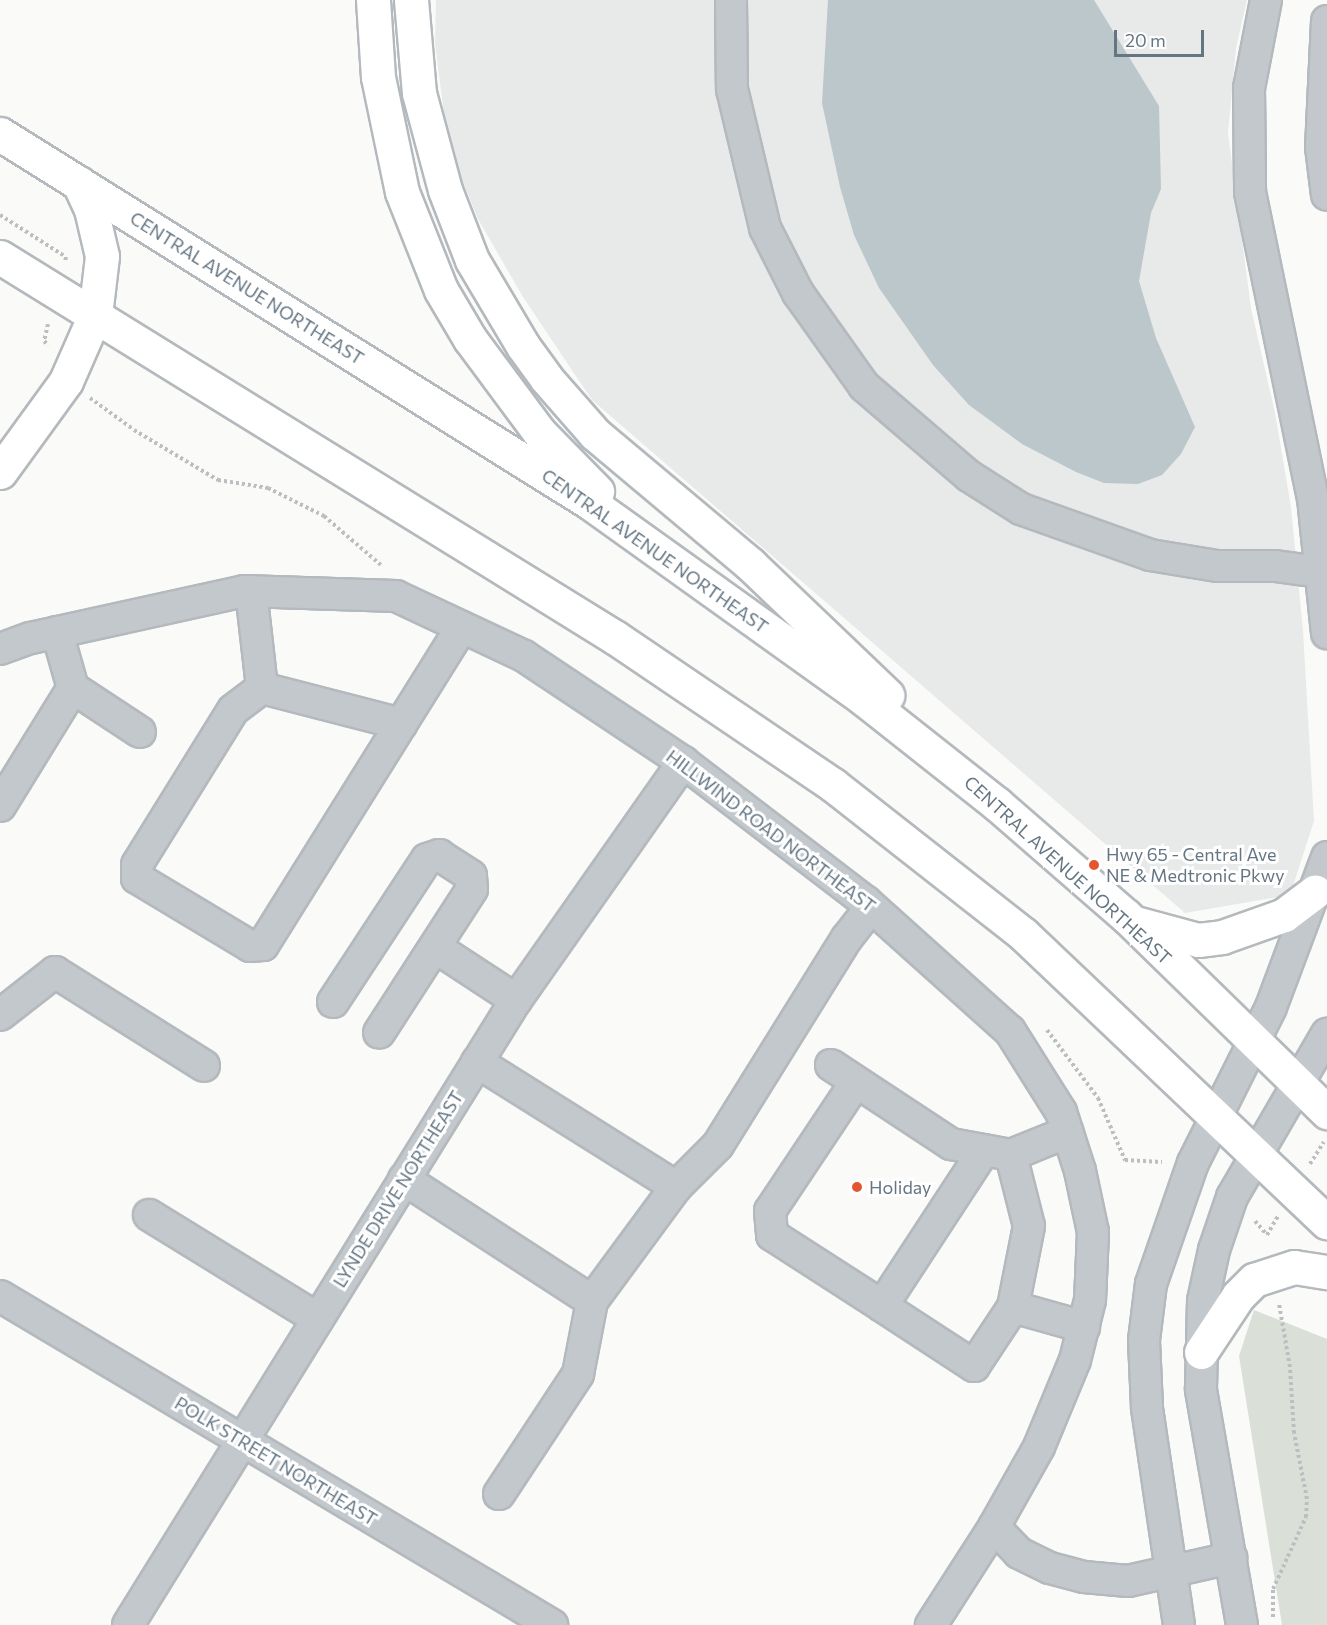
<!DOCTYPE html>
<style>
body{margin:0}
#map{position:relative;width:1327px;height:1625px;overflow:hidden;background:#fafaf8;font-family:Commissioner,sans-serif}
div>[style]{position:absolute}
.built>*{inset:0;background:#e8e9e9}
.green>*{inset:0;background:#dadfd7}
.water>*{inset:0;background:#bbc7cb}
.path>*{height:4px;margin-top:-2px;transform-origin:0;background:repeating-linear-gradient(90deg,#bbbfc2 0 3px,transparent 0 6px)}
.roads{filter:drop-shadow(2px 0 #b4b9bd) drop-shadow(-2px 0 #b4b9bd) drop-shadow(0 2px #b4b9bd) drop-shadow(0 -2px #b4b9bd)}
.minor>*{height:30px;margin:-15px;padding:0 15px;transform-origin:15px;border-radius:15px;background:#c3c8cc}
.highway>*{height:33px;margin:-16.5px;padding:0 16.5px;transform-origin:16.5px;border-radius:16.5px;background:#fff}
.dots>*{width:16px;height:16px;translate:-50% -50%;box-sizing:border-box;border:3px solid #fff;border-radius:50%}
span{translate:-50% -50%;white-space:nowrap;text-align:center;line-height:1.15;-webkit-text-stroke:6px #fff;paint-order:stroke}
.street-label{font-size:18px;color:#657683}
.poi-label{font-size:18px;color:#657683}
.left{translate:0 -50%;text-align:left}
.scale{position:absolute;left:1114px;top:30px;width:90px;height:27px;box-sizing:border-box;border:3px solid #657683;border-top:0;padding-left:8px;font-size:18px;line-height:21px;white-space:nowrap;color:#657683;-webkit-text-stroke:4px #fff;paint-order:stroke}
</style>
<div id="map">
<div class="built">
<i style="clip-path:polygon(436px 0,1247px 0,1236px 48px,1228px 133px,1251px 308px,1275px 413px,1291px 507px,1303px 631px,1314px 821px,1290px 895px,1185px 913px,592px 400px,523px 297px,478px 219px,448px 145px,435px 43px)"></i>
</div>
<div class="green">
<i style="clip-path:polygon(1254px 1310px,1327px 1339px,1327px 1625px,1282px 1625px,1239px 1356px)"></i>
</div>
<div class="water">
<i style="clip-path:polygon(828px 0,1094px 0,1159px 106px,1161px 189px,1151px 213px,1139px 281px,1156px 338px,1195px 427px,1181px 454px,1162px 475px,1138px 484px,1104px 483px,1076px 472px,1022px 444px,969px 405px,933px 365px,879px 288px,854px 235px,840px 187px,822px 103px)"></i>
</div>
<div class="path">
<i style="left:0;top:215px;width:78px;rotate:32.5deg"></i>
<i style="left:66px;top:257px;width:5px;rotate:101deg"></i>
<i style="left:48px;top:324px;width:17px;rotate:103deg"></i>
<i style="left:44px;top:341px;width:6px;rotate:45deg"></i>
<i style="left:90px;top:398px;width:54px;rotate:36deg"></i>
<i style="left:134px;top:430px;width:98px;rotate:30.8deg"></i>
<i style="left:218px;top:480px;width:51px;rotate:9.1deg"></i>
<i style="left:268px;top:488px;width:63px;rotate:26.6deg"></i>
<i style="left:324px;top:516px;width:75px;rotate:40.7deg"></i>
<i style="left:1047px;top:1030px;width:85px;rotate:53.1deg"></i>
<i style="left:1098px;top:1098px;width:68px;rotate:66.5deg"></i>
<i style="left:1125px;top:1160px;width:37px;rotate:3deg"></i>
<i style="left:1310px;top:1164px;width:26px;rotate:-58deg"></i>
<i style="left:1255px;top:1221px;width:18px;rotate:49deg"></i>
<i style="left:1267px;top:1235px;width:22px;rotate:-60deg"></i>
<i style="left:1273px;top:1617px;width:28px;rotate:-90deg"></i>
<i style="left:1273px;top:1589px;width:79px;rotate:-65.4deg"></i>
<i style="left:1306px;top:1517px;width:18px;rotate:-87deg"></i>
<i style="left:1307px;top:1499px;width:67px;rotate:-101.1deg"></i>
<i style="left:1294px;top:1433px;width:66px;rotate:-93.5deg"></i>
<i style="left:1290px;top:1367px;width:64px;rotate:-99.9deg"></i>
</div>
<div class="roads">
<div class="minor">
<i style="left:731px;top:0;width:89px;rotate:89.4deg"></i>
<i style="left:732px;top:89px;width:143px;rotate:76.6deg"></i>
<i style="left:765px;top:228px;width:73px;rotate:63.1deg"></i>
<i style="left:798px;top:293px;width:114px;rotate:54.6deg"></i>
<i style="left:864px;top:386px;width:138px;rotate:40.6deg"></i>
<i style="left:969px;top:476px;width:62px;rotate:32.4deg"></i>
<i style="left:1021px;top:509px;width:137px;rotate:19.6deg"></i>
<i style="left:1150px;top:555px;width:68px;rotate:9.3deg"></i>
<i style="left:1217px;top:566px;width:58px"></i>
<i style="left:1275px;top:566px;width:52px;rotate:7.7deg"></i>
<i style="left:1266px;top:0;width:90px;rotate:100.9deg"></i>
<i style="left:1249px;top:88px;width:104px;rotate:89.4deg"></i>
<i style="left:1250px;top:192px;width:312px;rotate:78.4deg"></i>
<i style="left:1313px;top:498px;width:136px;rotate:84.1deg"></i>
<i style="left:1327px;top:21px;width:126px;rotate:92.7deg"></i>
<i style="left:1321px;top:147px;width:48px;rotate:82.9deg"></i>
<i style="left:251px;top:591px;width:98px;rotate:83.5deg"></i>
<i style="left:262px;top:688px;width:36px;rotate:143deg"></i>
<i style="left:233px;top:710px;width:182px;rotate:121.8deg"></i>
<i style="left:137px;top:865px;width:13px;rotate:90deg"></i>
<i style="left:137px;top:878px;width:132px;rotate:31deg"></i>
<i style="left:250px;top:946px;width:13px;rotate:-4deg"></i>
<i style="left:263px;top:945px;width:375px;rotate:-58deg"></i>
<i style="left:57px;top:632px;width:58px;rotate:74.1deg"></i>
<i style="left:73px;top:688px;width:80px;rotate:33.3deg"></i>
<i style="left:0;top:649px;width:33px;rotate:-20deg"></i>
<i style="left:31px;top:638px;width:218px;rotate:-12.4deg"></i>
<i style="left:244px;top:591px;width:152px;rotate:1.9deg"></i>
<i style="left:396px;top:596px;width:141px;rotate:25.1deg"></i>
<i style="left:524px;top:656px;width:191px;rotate:33.7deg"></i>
<i style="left:683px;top:762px;width:230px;rotate:37.4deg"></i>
<i style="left:866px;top:902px;width:193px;rotate:41.9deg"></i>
<i style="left:1010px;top:1031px;width:96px;rotate:57.8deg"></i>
<i style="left:1061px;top:1112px;width:62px;rotate:72.1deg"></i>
<i style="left:1080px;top:1171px;width:62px;rotate:78deg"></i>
<i style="left:1093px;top:1232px;width:68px;rotate:92.5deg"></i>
<i style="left:1090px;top:1300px;width:62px;rotate:104deg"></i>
<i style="left:1075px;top:1360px;width:94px;rotate:112.5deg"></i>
<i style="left:1039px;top:1447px;width:92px;rotate:119.4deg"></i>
<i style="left:994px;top:1527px;width:117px;rotate:122.7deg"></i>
<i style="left:262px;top:688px;width:144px;rotate:14.5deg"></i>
<i style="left:0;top:806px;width:139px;rotate:-58.3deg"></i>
<i style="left:435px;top:947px;width:97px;rotate:33.2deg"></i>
<i style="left:333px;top:1002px;width:171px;rotate:-56.7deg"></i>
<i style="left:427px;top:859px;width:13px;rotate:-18deg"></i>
<i style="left:439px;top:855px;width:38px;rotate:33deg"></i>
<i style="left:471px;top:876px;width:13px;rotate:86deg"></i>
<i style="left:472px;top:889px;width:171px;rotate:122.9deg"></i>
<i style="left:0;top:1015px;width:70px;rotate:-38deg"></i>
<i style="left:55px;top:972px;width:176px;rotate:32.2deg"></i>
<i style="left:477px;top:1062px;width:235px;rotate:32.1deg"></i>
<i style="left:831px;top:1065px;width:144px;rotate:33.4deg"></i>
<i style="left:951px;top:1144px;width:61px;rotate:10.4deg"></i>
<i style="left:1011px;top:1155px;width:73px;rotate:75.8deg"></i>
<i style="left:1029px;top:1226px;width:83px;rotate:101.2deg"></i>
<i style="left:1013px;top:1307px;width:74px;rotate:15.7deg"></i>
<i style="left:856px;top:1082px;width:155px;rotate:123.7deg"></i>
<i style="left:770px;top:1211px;width:24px;rotate:85deg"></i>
<i style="left:772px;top:1235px;width:131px;rotate:32.8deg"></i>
<i style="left:882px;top:1306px;width:186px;rotate:-56.8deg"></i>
<i style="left:1011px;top:1155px;width:61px;rotate:-22deg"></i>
<i style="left:404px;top:1179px;width:224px;rotate:33deg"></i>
<i style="left:149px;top:1215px;width:198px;rotate:31.6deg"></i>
<i style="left:0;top:1296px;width:643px;rotate:30.8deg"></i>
<i style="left:882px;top:1306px;width:110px;rotate:33.1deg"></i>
<i style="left:974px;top:1366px;width:71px;rotate:-56.5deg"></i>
<i style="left:499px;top:1494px;width:144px;rotate:-56.6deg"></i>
<i style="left:578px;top:1374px;width:74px;rotate:-79.1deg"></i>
<i style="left:592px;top:1301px;width:142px;rotate:-53.6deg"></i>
<i style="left:676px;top:1187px;width:59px;rotate:-45deg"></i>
<i style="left:718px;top:1145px;width:244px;rotate:-58.1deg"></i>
<i style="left:847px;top:938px;width:39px;rotate:-52deg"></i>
<i style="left:994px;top:1527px;width:36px;rotate:46deg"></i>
<i style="left:1019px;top:1553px;width:34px;rotate:26deg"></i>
<i style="left:1050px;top:1568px;width:35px;rotate:15deg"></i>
<i style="left:1084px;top:1577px;width:44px;rotate:5.2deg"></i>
<i style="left:1128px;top:1581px;width:106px;rotate:-12.6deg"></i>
<i style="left:128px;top:1625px;width:736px;rotate:-58.17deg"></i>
<i style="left:516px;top:1000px;width:291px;rotate:-54.9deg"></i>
<i style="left:1179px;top:1625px;width:220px;rotate:-98.4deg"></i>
<i style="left:1147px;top:1407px;width:67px;rotate:-92.6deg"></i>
<i style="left:1144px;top:1340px;width:56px;rotate:-82.9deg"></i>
<i style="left:1151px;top:1284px;width:128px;rotate:-70.9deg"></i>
<i style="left:1193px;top:1163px;width:174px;rotate:-63.4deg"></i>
<i style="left:1271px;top:1007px;width:160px;rotate:-69.5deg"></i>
<i style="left:1242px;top:1625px;width:240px;rotate:-99.9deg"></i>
<i style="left:1201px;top:1389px;width:88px;rotate:-88.7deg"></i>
<i style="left:1203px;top:1301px;width:52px;rotate:-77.8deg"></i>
<i style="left:1214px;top:1250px;width:56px;rotate:-71.2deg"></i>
<i style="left:1232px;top:1197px;width:189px;rotate:-59.8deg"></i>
</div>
<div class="highway">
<i style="left:373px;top:0;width:77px;rotate:86.3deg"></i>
<i style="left:378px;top:77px;width:117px;rotate:78.2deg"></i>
<i style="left:402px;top:192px;width:105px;rotate:68.3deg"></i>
<i style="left:441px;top:290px;width:57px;rotate:59.4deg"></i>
<i style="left:470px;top:339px;width:116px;rotate:53.4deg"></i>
<i style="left:539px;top:432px;width:83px;rotate:45.5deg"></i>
<i style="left:411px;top:0;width:93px;rotate:85.1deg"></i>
<i style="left:419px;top:93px;width:100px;rotate:75deg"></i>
<i style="left:445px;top:190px;width:75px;rotate:68.9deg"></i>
<i style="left:472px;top:260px;width:100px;rotate:59.3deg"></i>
<i style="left:523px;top:346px;width:39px;rotate:54deg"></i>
<i style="left:546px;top:378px;width:74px;rotate:48.8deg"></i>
<i style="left:595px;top:434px;width:202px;rotate:40deg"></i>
<i style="left:750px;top:564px;width:190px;rotate:43.7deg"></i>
<i style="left:0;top:134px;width:695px;rotate:32deg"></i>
<i style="left:589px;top:502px;width:338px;rotate:35.6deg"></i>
<i style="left:864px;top:699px;width:169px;rotate:38.3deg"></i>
<i style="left:997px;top:804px;width:171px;rotate:41deg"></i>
<i style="left:1126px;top:916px;width:281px;rotate:44.3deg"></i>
<i style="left:0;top:257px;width:724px;rotate:31.74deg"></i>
<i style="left:616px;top:638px;width:262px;rotate:34.1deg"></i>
<i style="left:833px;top:785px;width:241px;rotate:38.1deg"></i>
<i style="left:1023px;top:934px;width:419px;rotate:43.5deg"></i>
<i style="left:0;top:472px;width:112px;rotate:-54deg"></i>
<i style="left:66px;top:381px;width:72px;rotate:-66.3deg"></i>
<i style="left:95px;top:315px;width:59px;rotate:-83.2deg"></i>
<i style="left:102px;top:256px;width:48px;rotate:-103.2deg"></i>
<i style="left:91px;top:209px;width:29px;rotate:-115deg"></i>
<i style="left:1135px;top:923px;width:65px;rotate:15.1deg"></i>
<i style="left:1198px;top:940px;width:24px;rotate:-7deg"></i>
<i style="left:1222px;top:937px;width:66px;rotate:-19.5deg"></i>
<i style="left:1284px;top:915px;width:39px;rotate:-37deg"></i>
<i style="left:1201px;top:1352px;width:67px;rotate:-56.5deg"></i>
<i style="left:1238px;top:1296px;width:23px;rotate:-45deg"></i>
<i style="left:1254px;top:1280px;width:42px;rotate:-18deg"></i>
<i style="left:1294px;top:1267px;width:33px;rotate:9deg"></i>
</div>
</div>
<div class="dots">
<i style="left:1094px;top:865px;background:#e4572e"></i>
<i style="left:857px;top:1187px;background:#e4572e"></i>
</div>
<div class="street-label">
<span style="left:247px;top:288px;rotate:32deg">CENTRAL AVENUE NORTHEAST</span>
<span style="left:655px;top:551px;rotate:35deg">CENTRAL AVENUE NORTHEAST</span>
<span style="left:771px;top:831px;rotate:37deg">HILLWIND ROAD NORTHEAST</span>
<span style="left:1068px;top:870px;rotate:42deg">CENTRAL AVENUE NORTHEAST</span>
<span style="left:398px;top:1189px;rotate:-58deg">LYNDE DRIVE NORTHEAST</span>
<span style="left:276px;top:1461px;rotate:31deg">POLK STREET NORTHEAST</span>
</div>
<div class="poi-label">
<span class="left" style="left:1106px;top:865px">Hwy 65 - Central Ave<br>NE &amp; Medtronic Pkwy</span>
<span class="left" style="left:869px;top:1187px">Holiday</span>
</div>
<div class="scale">20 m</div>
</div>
